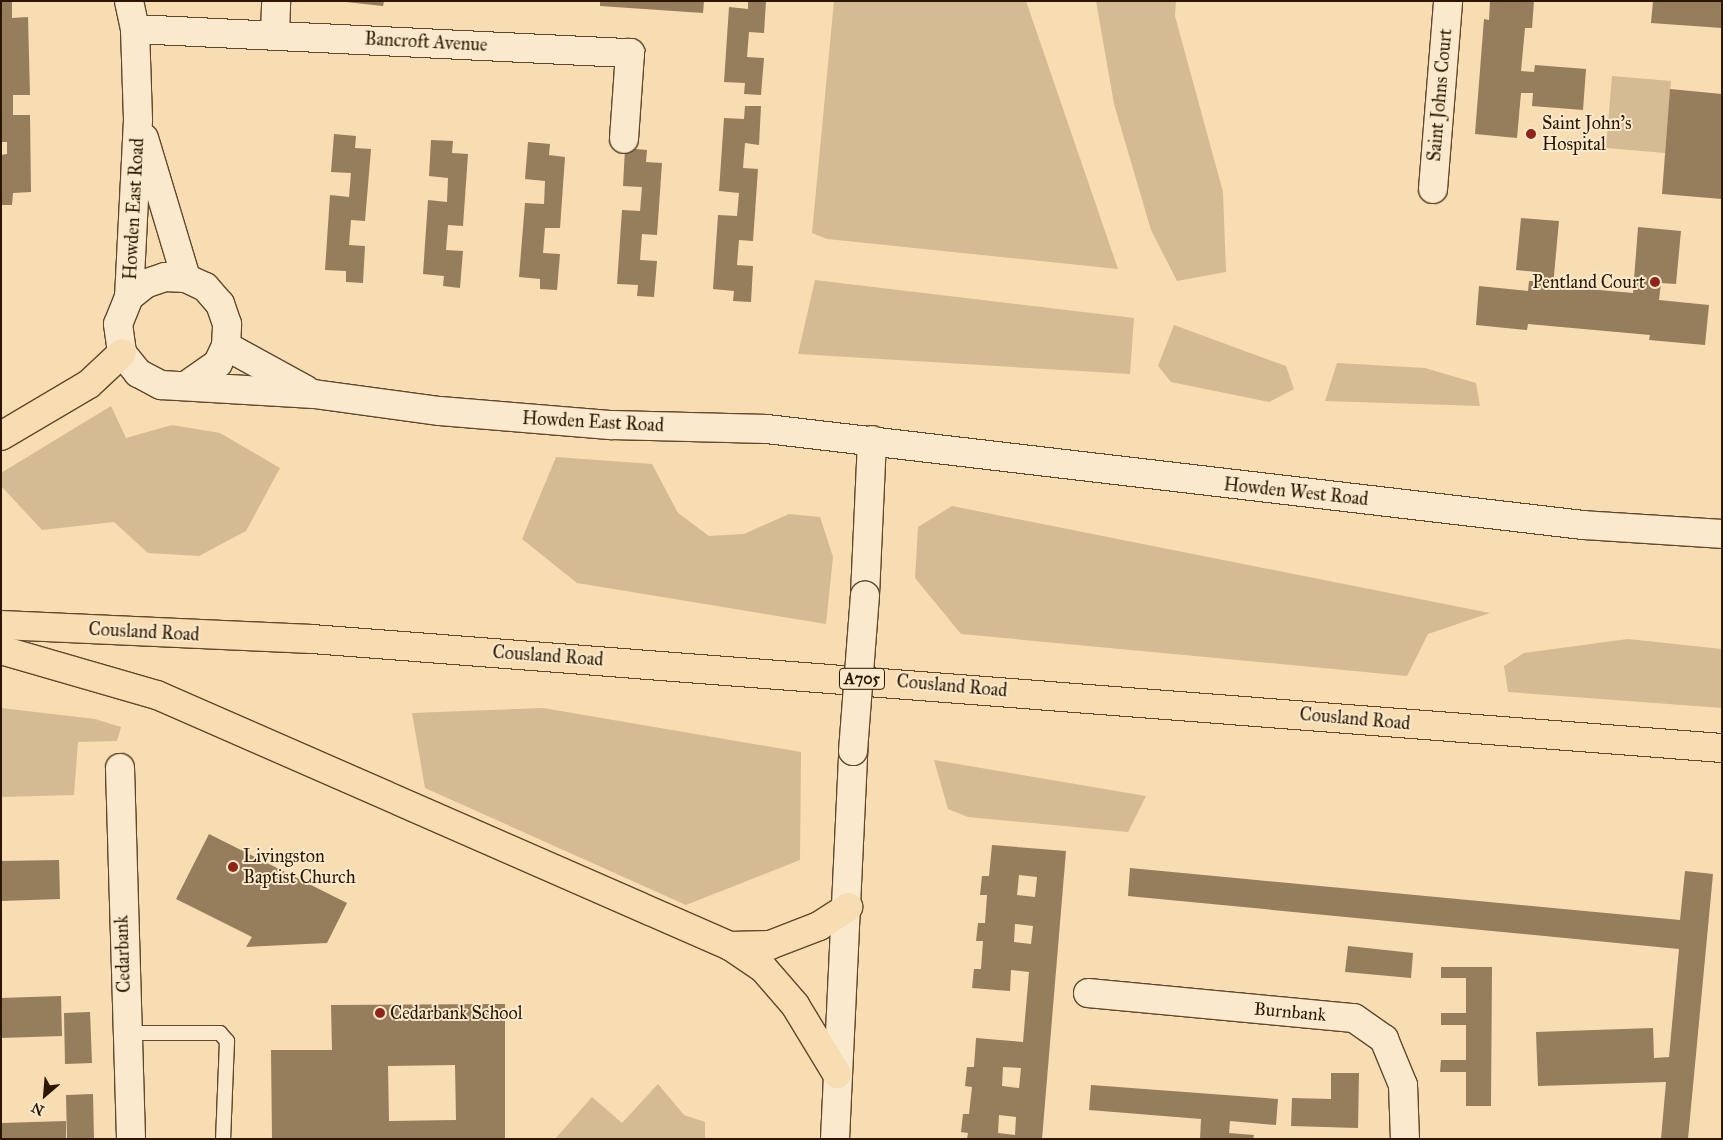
<!DOCTYPE html>
<style>
body{margin:0}
#map{position:relative;width:1723px;height:1140px;overflow:hidden;background:#f7ddb1;font-family:"IM FELL Great Primer",serif}
div>[style]{position:absolute}
.green>*{inset:0;background:#d4bb93}
.building>*{inset:0;background:#967d5c}
.roads{filter:drop-shadow(1px 0 #5f482c) drop-shadow(-1px 0 #5f482c) drop-shadow(0 1px #5f482c) drop-shadow(0 -1px #5f482c)}
.service>*{height:14px;margin:-7px;padding:0 7px;transform-origin:7px;border-radius:7px;background:#fae9cc}
.minor>*{height:28px;margin:-14px;padding:0 14px;transform-origin:14px;border-radius:14px;background:#fae9cc}
.tertiary>*{height:28px;margin:-14px;padding:0 14px;transform-origin:14px;border-radius:14px;background:#fae9cc}
.primary>*{height:28px;margin:-14px;padding:0 14px;transform-origin:14px;border-radius:14px;background:#f7ddb1}
.bridges{filter:drop-shadow(1px 0 #5f482c) drop-shadow(-1px 0 #5f482c) drop-shadow(0 1px #5f482c) drop-shadow(0 -1px #5f482c)}
.tertiary-bridge>*{height:28px;margin:-14px;padding:0 14px;transform-origin:14px;border-radius:14px;background:#fae9cc}
.dots>*{width:14px;height:14px;translate:-50% -50%;box-sizing:border-box;border:2px solid #fae9cc;border-radius:50%}
span{translate:-50% -50%;white-space:nowrap;text-align:center;line-height:1.15;-webkit-text-stroke:4px #fae9cc;paint-order:stroke}
.shield-label span{padding:1px 4px;background:#fae9cc;border:1px solid;border-radius:4px;-webkit-text-stroke-width:0}
.shield-label{font-size:16px;color:#2c1600;font-weight:700}
.street-label{font-size:18px;color:#2c1600}
.poi-label{font-size:18px;color:#2c1600}
.left{translate:0 -50%;text-align:left}
.right{translate:-100% -50%;text-align:right}
.frame{position:absolute;inset:0;border:2px solid #2c1600;pointer-events:none}
.north{position:absolute;left:20px;top:1070px;width:50px;height:50px;-webkit-text-stroke:4px #fae9cc;paint-order:stroke;rotate:207deg;font-size:14px;font-weight:700;line-height:20px;text-align:center;color:#2c1600}
.north::after{content:'';display:block;margin:auto;width:18px;height:22px;background:#2c1600;clip-path:polygon(50% 0,100% 100%,50% 72%,0 100%)}
</style>
<div id="map">
<div class="green">
<i style="clip-path:polygon(834px 1px,1026px 1px,1118px 269px,827px 239px,812px 233px)"></i>
<i style="clip-path:polygon(1096px 1px,1176px 1px,1175px 16px,1223px 192px,1226px 272px,1177px 281px,1151px 230px,1114px 104px)"></i>
<i style="clip-path:polygon(1612px 76px,1671px 81px,1665px 153px,1606px 148px)"></i>
<i style="clip-path:polygon(815px 280px,1134px 318px,1130px 374px,798px 354px)"></i>
<i style="clip-path:polygon(1174px 325px,1286px 366px,1294px 389px,1269px 402px,1171px 382px,1158px 366px)"></i>
<i style="clip-path:polygon(1337px 363px,1425px 368px,1476px 383px,1480px 406px,1325px 401px)"></i>
<i style="clip-path:polygon(111px 406px,126px 438px,172px 425px,220px 433px,280px 468px,246px 531px,199px 556px,148px 553px,114px 522px,42px 530px,1px 486px,1px 473px)"></i>
<i style="clip-path:polygon(556px 457px,652px 464px,678px 513px,709px 536px,744px 534px,789px 514px,820px 517px,833px 557px,826px 624px,577px 583px,522px 539px)"></i>
<i style="clip-path:polygon(952px 506px,1490px 613px,1428px 634px,1407px 676px,961px 634px,915px 578px,918px 527px)"></i>
<i style="clip-path:polygon(1628px 639px,1722px 649px,1722px 708px,1508px 692px,1504px 666px,1524px 653px)"></i>
<i style="clip-path:polygon(1px 708px,95px 719px,121px 727px,117px 741px,78px 742px,74px 795px,1px 797px)"></i>
<i style="clip-path:polygon(543px 708px,801px 752px,800px 860px,686px 905px,425px 788px,412px 713px)"></i>
<i style="clip-path:polygon(934px 760px,1146px 796px,1128px 832px,968px 817px,948px 809px)"></i>
<i style="clip-path:polygon(658px 1084px,684px 1115px,705px 1122px,705px 1139px,555px 1139px,592px 1097px,622px 1123px)"></i>
</div>
<div class="building">
<i style="clip-path:polygon(1px 1px,12px 1px,12px 18px,28px 17px,30px 95px,13px 95px,13px 115px,30px 115px,31px 192px,13px 193px,12px 205px,1px 205px,1px 155px,7px 154px,7px 142px,1px 142px)"></i>
<i style="clip-path:polygon(337px 1px,384px 1px,383px 6px)"></i>
<i style="clip-path:polygon(600px 1px,704px 1px,703px 13px,600px 6px)"></i>
<i style="clip-path:polygon(748px 1px,766px 1px,764px 33px,749px 32px,747px 57px,764px 58px,761px 95px,744px 94px,745px 83px,724px 82px,729px 7px,748px 9px)"></i>
<i style="clip-path:polygon(1490px 1px,1534px 1px,1532px 28px,1525px 28px,1521px 71px,1534px 72px,1535px 65px,1586px 69px,1583px 110px,1532px 106px,1533px 93px,1521px 93px,1517px 138px,1475px 134px,1484px 19px,1489px 20px)"></i>
<i style="clip-path:polygon(1653px 1px,1722px 1px,1722px 28px,1651px 23px)"></i>
<i style="clip-path:polygon(1670px 89px,1722px 94px,1722px 199px,1662px 194px)"></i>
<i style="clip-path:polygon(745px 106px,761px 106px,759px 145px,745px 143px,743px 168px,758px 169px,753px 241px,739px 240px,737px 265px,753px 266px,751px 302px,733px 301px,734px 291px,713px 289px,718px 215px,737px 216px,739px 193px,719px 191px,724px 118px,744px 119px)"></i>
<i style="clip-path:polygon(334px 134px,356px 136px,355px 148px,371px 149px,365px 221px,351px 220px,349px 245px,365px 246px,363px 283px,346px 282px,346px 271px,325px 270px,330px 195px,349px 197px,351px 173px,331px 172px)"></i>
<i style="clip-path:polygon(431px 140px,453px 141px,452px 153px,468px 154px,463px 226px,448px 225px,446px 250px,463px 251px,460px 288px,443px 286px,444px 276px,423px 274px,428px 200px,447px 202px,448px 178px,429px 176px)"></i>
<i style="clip-path:polygon(528px 142px,550px 144px,549px 155px,565px 157px,560px 228px,545px 228px,543px 253px,560px 254px,557px 290px,540px 289px,540px 279px,519px 277px,525px 203px,544px 204px,545px 181px,525px 179px)"></i>
<i style="clip-path:polygon(625px 148px,647px 150px,646px 162px,662px 163px,657px 235px,642px 234px,640px 260px,657px 261px,654px 297px,637px 296px,638px 285px,617px 284px,622px 210px,640px 211px,642px 187px,623px 186px)"></i>
<i style="clip-path:polygon(1521px 218px,1559px 221px,1553px 286px,1633px 293px,1638px 227px,1681px 231px,1676px 284px,1661px 283px,1659px 300px,1709px 305px,1705px 345px,1649px 340px,1650px 335px,1528px 324px,1527px 330px,1476px 325px,1479px 286px,1528px 291px,1529px 281px,1537px 281px,1537px 272px,1516px 270px)"></i>
<i style="clip-path:polygon(209px 834px,347px 903px,327px 943px,246px 947px,252px 937px,176px 899px)"></i>
<i style="clip-path:polygon(evenodd,992px 845px,1066px 851px,1042px 1139px,967px 1139px,968px 1133px,961px 1132px,963px 1114px,969px 1114px,972px 1087px,965px 1086px,967px 1067px,974px 1067px,976px 1038px,1023px 1042px,1029px 972px,1011px 970px,1010px 991px,972px 988px,974px 969px,981px 969px,983px 941px,976px 941px,978px 923px,985px 923px,987px 895px,980px 895px,982px 876px,989px 876px,992px 845px,1019px 875px,1037px 877px,1035px 897px,1017px 895px,1019px 875px,992px 845px,1015px 924px,1033px 926px,1031px 944px,1014px 942px,1015px 924px,992px 845px,1003px 1067px,1021px 1068px,1019px 1088px,1002px 1086px,1003px 1067px,992px 845px,999px 1115px,1016px 1117px,1015px 1135px,998px 1133px,999px 1115px)"></i>
<i style="clip-path:polygon(59px 860px,60px 899px,1px 901px,1px 861px)"></i>
<i style="clip-path:polygon(1130px 868px,1680px 920px,1685px 871px,1713px 874px,1688px 1139px,1661px 1139px,1666px 1082px,1538px 1086px,1536px 1032px,1653px 1028px,1654px 1058px,1669px 1057px,1679px 949px,1128px 896px)"></i>
<i style="clip-path:polygon(1348px 946px,1413px 953px,1411px 978px,1345px 972px)"></i>
<i style="clip-path:polygon(1441px 967px,1492px 967px,1491px 1106px,1466px 1106px,1466px 1072px,1440px 1072px,1441px 1060px,1466px 1060px,1466px 1025px,1441px 1025px,1441px 1013px,1466px 1013px,1466px 978px,1441px 978px)"></i>
<i style="clip-path:polygon(61px 996px,62px 1036px,1px 1038px,1px 998px)"></i>
<i style="clip-path:polygon(evenodd,505px 1004px,505px 1139px,272px 1139px,271px 1050px,332px 1050px,331px 1005px,505px 1004px,455px 1065px,456px 1120px,389px 1121px,388px 1066px,455px 1065px)"></i>
<i style="clip-path:polygon(90px 1012px,92px 1063px,65px 1064px,64px 1013px)"></i>
<i style="clip-path:polygon(1331px 1073px,1359px 1073px,1358px 1128px,1291px 1126px,1292px 1098px,1331px 1099px)"></i>
<i style="clip-path:polygon(1091px 1085px,1278px 1099px,1276px 1125px,1230px 1121px,1229px 1133px,1254px 1135px,1253px 1139px,1200px 1139px,1201px 1119px,1089px 1110px)"></i>
<i style="clip-path:polygon(93px 1094px,94px 1139px,67px 1139px,66px 1095px)"></i>
<i style="clip-path:polygon(66px 1121px,66px 1139px,1px 1139px,1px 1123px)"></i>
</div>
<div class="roads">
<div class="service">
<i style="left:127px;top:1033px;width:93px"></i>
<i style="left:220px;top:1033px;width:11px;rotate:49deg"></i>
<i style="left:227px;top:1041px;width:98px;rotate:92.3deg"></i>
</div>
<div class="minor">
<i style="left:135px;top:29px;width:496px;rotate:2.8deg"></i>
<i style="left:630px;top:53px;width:86px;rotate:94deg"></i>
<i style="left:275px;top:35px;width:34px;rotate:-88deg"></i>
<i style="left:1433px;top:189px;width:189px;rotate:-85.4deg"></i>
<i style="left:120px;top:768px;width:371px;rotate:88.3deg"></i>
<i style="left:1088px;top:993px;width:267px;rotate:5.4deg"></i>
<i style="left:1354px;top:1018px;width:37px;rotate:35deg"></i>
<i style="left:1384px;top:1039px;width:50px;rotate:67.6deg"></i>
<i style="left:1403px;top:1085px;width:54px;rotate:87.9deg"></i>
</div>
<div class="tertiary">
<i style="left:129px;top:1px;width:29px;rotate:78deg"></i>
<i style="left:135px;top:29px;width:91px;rotate:88.1deg"></i>
<i style="left:138px;top:120px;width:177px;rotate:92.9deg"></i>
<i style="left:144px;top:138px;width:146px;rotate:73.3deg"></i>
<i style="left:226px;top:346px;width:91px;rotate:28.8deg"></i>
<i style="left:187px;top:385px;width:38px;rotate:-35deg"></i>
<i style="left:218px;top:363px;width:19px;rotate:-65deg"></i>
<i style="left:226px;top:346px;width:22px;rotate:-87deg"></i>
<i style="left:227px;top:324px;width:21px;rotate:-109deg"></i>
<i style="left:220px;top:304px;width:23px;rotate:-131deg"></i>
<i style="left:205px;top:287px;width:21px;rotate:-155deg"></i>
<i style="left:186px;top:278px;width:21px;rotate:-177deg"></i>
<i style="left:165px;top:277px;width:21px;rotate:161deg"></i>
<i style="left:145px;top:284px;width:21px;rotate:141deg"></i>
<i style="left:129px;top:297px;width:29px;rotate:112deg"></i>
<i style="left:118px;top:324px;width:29px;rotate:82deg"></i>
<i style="left:122px;top:353px;width:26px;rotate:51deg"></i>
<i style="left:138px;top:373px;width:26px;rotate:28deg"></i>
<i style="left:161px;top:385px;width:153px;rotate:3.4deg"></i>
<i style="left:314px;top:394px;width:127px;rotate:7.7deg"></i>
<i style="left:440px;top:411px;width:173px;rotate:4.7deg"></i>
<i style="left:612px;top:425px;width:155px;rotate:1.5deg"></i>
<i style="left:767px;top:429px;width:822px;rotate:6.71deg"></i>
<i style="left:1583px;top:525px;width:139px;rotate:3.7deg"></i>
<i style="left:865px;top:595px;width:155px;rotate:-87.4deg"></i>
<i style="left:835px;top:1139px;width:388px;rotate:-87.3deg"></i>
</div>
<div class="primary">
<i style="left:1px;top:436px;width:102px;rotate:-30.6deg"></i>
<i style="left:89px;top:384px;width:45px;rotate:-43.2deg"></i>
<i style="left:1px;top:625px;width:311px;rotate:2.6deg"></i>
<i style="left:312px;top:639px;width:1414px;rotate:4.42deg"></i>
<i style="left:1px;top:650px;width:162px;rotate:16.1deg"></i>
<i style="left:157px;top:695px;width:626px;rotate:23.66deg"></i>
<i style="left:730px;top:946px;width:40px;rotate:-1.4deg"></i>
<i style="left:770px;top:945px;width:53px;rotate:-21.2deg"></i>
<i style="left:819px;top:926px;width:35px;rotate:-33deg"></i>
<i style="left:730px;top:946px;width:40px;rotate:34deg"></i>
<i style="left:763px;top:968px;width:49px;rotate:49.1deg"></i>
<i style="left:795px;top:1005px;width:81px;rotate:58.7deg"></i>
</div>
</div>
<div class="bridges">
<div class="tertiary-bridge">
<i style="left:853px;top:751px;width:156px;rotate:-85.6deg"></i>
</div>
</div>
<div class="dots">
<i style="left:1531px;top:134px;background:#8f2418"></i>
<i style="left:1655px;top:282px;background:#8f2418"></i>
<i style="left:233px;top:867px;background:#8f2418"></i>
<i style="left:380px;top:1013px;background:#8f2418"></i>
</div>
<div class="shield-label">
<span style="left:862px;top:679px">A705</span>
</div>
<div class="street-label">
<span style="left:426px;top:42px;rotate:3deg">Bancroft Avenue</span>
<span style="left:1440px;top:95px;rotate:-85deg">Saint Johns Court</span>
<span style="left:134px;top:209px;rotate:-87deg">Howden East Road</span>
<span style="left:593px;top:422px;rotate:3deg">Howden East Road</span>
<span style="left:1296px;top:492px;rotate:6deg">Howden West Road</span>
<span style="left:144px;top:632px;rotate:3deg">Cousland Road</span>
<span style="left:548px;top:656px;rotate:4deg">Cousland Road</span>
<span style="left:952px;top:686px;rotate:5deg">Cousland Road</span>
<span style="left:1355px;top:719px;rotate:5deg">Cousland Road</span>
<span style="left:123px;top:954px;rotate:-92deg">Cedarbank</span>
<span style="left:1290px;top:1012px;rotate:5deg">Burnbank</span>
</div>
<div class="poi-label">
<span class="left" style="left:1542px;top:134px">Saint John's<br>Hospital</span>
<span class="right" style="left:1645px;top:282px">Pentland Court</span>
<span class="left" style="left:243px;top:867px">Livingston<br>Baptist Church</span>
<span class="left" style="left:390px;top:1013px">Cedarbank School</span>
</div>
<div class="frame"></div>
<div class="north">N</div>
</div>
